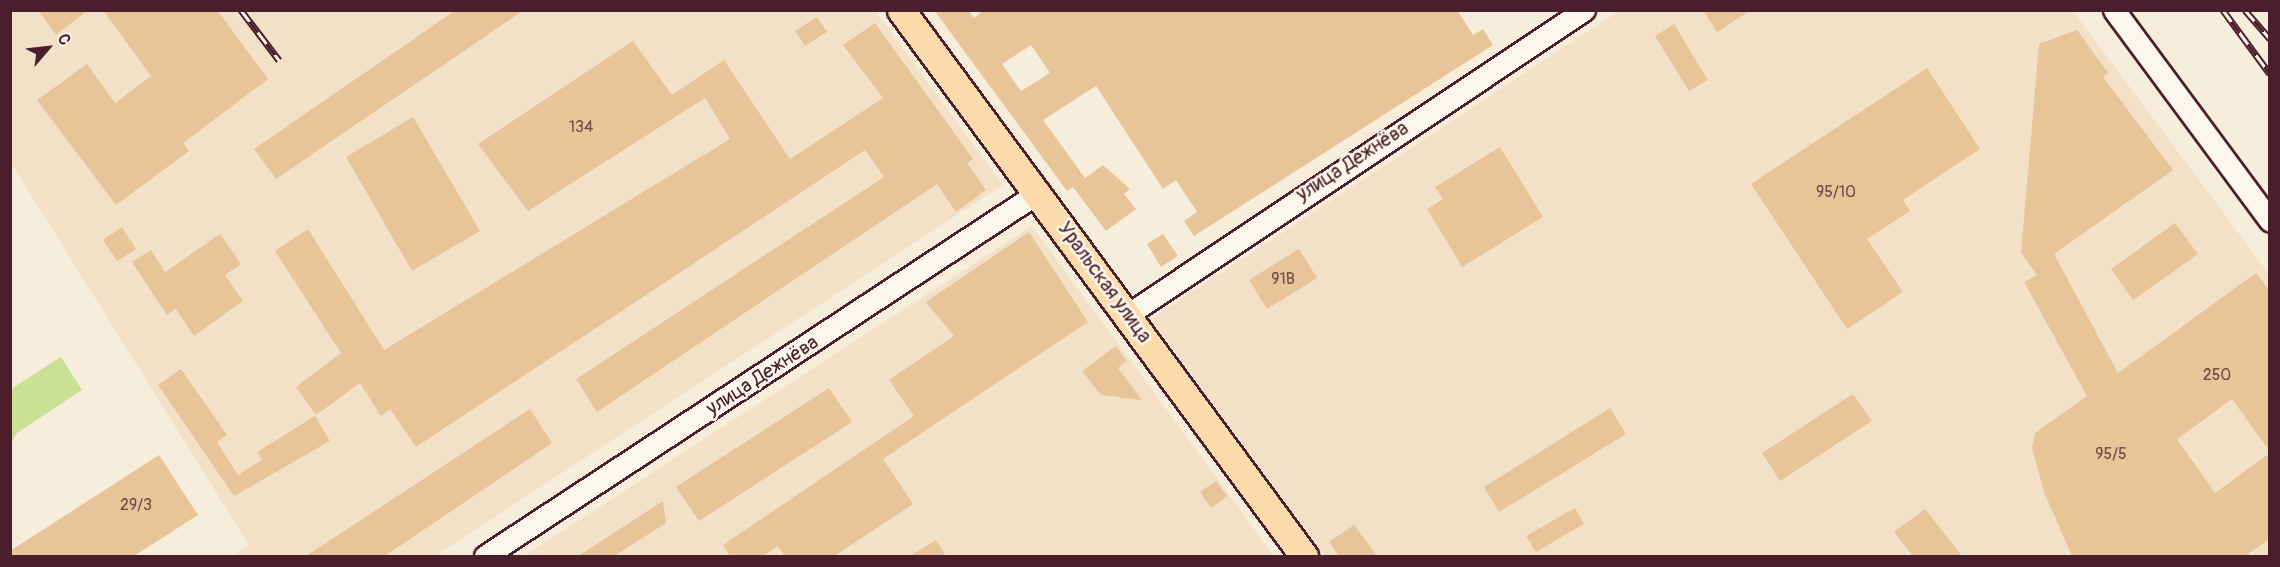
<!DOCTYPE html>
<meta charset="utf-8">
<style>
body{margin:0}
#map{position:relative;width:2280px;height:567px;overflow:hidden;background:#f7eddb;font-family:Pangolin,sans-serif}
div>[style]{position:absolute}
.built>*{inset:0;background:#f2e1c7}
.green>*{inset:0;background:#cae095}
.building>*{inset:0;background:#e8c499}
.roads{filter:drop-shadow(2px 0 #4a1f2b) drop-shadow(-2px 0 #4a1f2b) drop-shadow(0 2px #4a1f2b) drop-shadow(0 -2px #4a1f2b)}
.minor>*{height:21px;margin:-10.5px;padding:0 10.5px;transform-origin:10.5px;border-radius:10.5px;background:#fbf7ec}
.major>*{height:27px;margin:-13.5px;padding:0 13.5px;transform-origin:13.5px;border-radius:13.5px;background:#fcdcac}
.rail>*{height:7px;margin-top:-3.5px;transform-origin:0;background:repeating-linear-gradient(90deg,#fbf7ec 0 14px,#4a1f2b 0 28px);box-sizing:border-box;border-block:2px solid #4a1f2b}
span{translate:-50% -50%;white-space:nowrap;text-align:center;line-height:1.15;-webkit-text-stroke:5px #fbf7ec;paint-order:stroke}
.number-label{font-size:16px;color:#724846}
.number-label span{-webkit-text-stroke-width:0}
.street-label{font-size:20px;color:#4a1f2b}
.frame{position:absolute;inset:0;border:12px solid #4a1f2b;pointer-events:none}
.north{position:absolute;left:18px;top:18px;width:60px;height:60px;-webkit-text-stroke:4px #fbf7ec;paint-order:stroke;rotate:62deg;font-size:16px;font-weight:700;line-height:24px;text-align:center;color:#4a1f2b}
.north::after{content:'';display:block;margin:auto;width:21px;height:27px;background:#4a1f2b;clip-path:polygon(50% 0,100% 100%,50% 72%,0 100%)}
</style>
<div id="map">
<div class="built">
<i style="clip-path:polygon(875px 10px,1003px 185px,435px 556px,234px 556px,249px 545px,11px 163px,11px 11px)"></i>
<i style="clip-path:polygon(1619px 11px,2073px 11px,2269px 274px,2269px 556px,1325px 556px,1151px 319px)"></i>
<i style="clip-path:polygon(1032px 226px,1274px 556px,524px 556px)"></i>
</div>
<div class="green">
<i style="clip-path:polygon(61px 357px,82px 390px,17px 433px,11px 444px,11px 389px)"></i>
</div>
<div class="building">
<i style="clip-path:polygon(38px 10px,88px 10px,56px 35px)"></i>
<i style="clip-path:polygon(103px 10px,217px 10px,268px 79px,183px 143px,189px 151px,116px 205px,37px 100px,87px 64px,115px 103px,151px 76px)"></i>
<i style="clip-path:polygon(456px 10px,524px 10px,276px 179px,254px 149px)"></i>
<i style="clip-path:polygon(evenodd,934px 10px,968px 10px,974px 18px,984px 10px,1457px 10px,1473px 35px,1483px 29px,1493px 45px,1194px 236px,1184px 221px,1197px 212px,1176px 180px,1163px 189px,1096px 86px,1043px 120px,1085px 178px,1103px 165px,1130px 189px,1124px 194px,1136px 209px,1106px 231px,1073px 187px,1067px 191px,934px 10px,1031px 45px,1050px 73px,1021px 91px,1002px 64px,1031px 45px)"></i>
<i style="clip-path:polygon(1703px 10px,1751px 10px,1717px 32px)"></i>
<i style="clip-path:polygon(817px 17px,827px 32px,805px 46px,795px 31px)"></i>
<i style="clip-path:polygon(875px 23px,973px 159px,967px 163px,986px 190px,956px 212px,937px 184px,597px 412px,576px 379px,884px 177px,865px 150px,416px 447px,390px 409px,381px 416px,360px 383px,316px 415px,296px 387px,341px 353px,275px 251px,308px 229px,384px 350px,730px 139px,705px 98px,528px 211px,478px 144px,633px 41px,672px 95px,724px 60px,790px 159px,883px 98px,843px 45px)"></i>
<i style="clip-path:polygon(1674px 24px,1708px 80px,1689px 91px,1655px 36px)"></i>
<i style="clip-path:polygon(2077px 30px,2108px 73px,2103px 77px,2173px 170px,2054px 254px,2118px 373px,2256px 273px,2270px 291px,2270px 452px,2232px 399px,2177px 439px,2215px 493px,2270px 453px,2270px 539px,2245px 556px,2072px 556px,2044px 492px,2032px 448px,2035px 433px,2087px 396px,2024px 282px,2037px 275px,2021px 253px,2039px 44px)"></i>
<i style="clip-path:polygon(1927px 68px,1980px 149px,1903px 200px,1910px 211px,1867px 239px,1903px 292px,1847px 329px,1751px 184px)"></i>
<i style="clip-path:polygon(413px 117px,480px 231px,412px 271px,346px 157px)"></i>
<i style="clip-path:polygon(1500px 147px,1543px 217px,1462px 267px,1427px 209px,1443px 199px,1435px 187px)"></i>
<i style="clip-path:polygon(2175px 223px,2198px 254px,2133px 300px,2111px 269px)"></i>
<i style="clip-path:polygon(122px 227px,136px 249px,117px 261px,103px 240px)"></i>
<i style="clip-path:polygon(1029px 232px,1088px 322px,883px 459px,913px 504px,834px 556px,785px 556px,778px 546px,763px 556px,730px 556px,723px 545px,914px 416px,889px 380px,954px 336px,926px 302px)"></i>
<i style="clip-path:polygon(220px 234px,241px 264px,225px 275px,243px 301px,194px 336px,176px 309px,167px 315px,132px 262px,151px 250px,165px 272px)"></i>
<i style="clip-path:polygon(1163px 234px,1178px 256px,1161px 267px,1147px 244px)"></i>
<i style="clip-path:polygon(1299px 249px,1317px 278px,1267px 309px,1249px 280px)"></i>
<i style="clip-path:polygon(1116px 346px,1127px 361px,1118px 368px,1142px 400px,1101px 395px,1082px 371px)"></i>
<i style="clip-path:polygon(181px 369px,227px 435px,217px 442px,238px 475px,262px 460px,257px 452px,315px 416px,330px 441px,234px 496px,158px 385px)"></i>
<i style="clip-path:polygon(829px 388px,852px 422px,699px 521px,676px 487px)"></i>
<i style="clip-path:polygon(1853px 394px,1872px 421px,1780px 481px,1762px 453px)"></i>
<i style="clip-path:polygon(1610px 408px,1626px 434px,1499px 512px,1484px 487px)"></i>
<i style="clip-path:polygon(530px 409px,552px 443px,385px 556px,306px 556px)"></i>
<i style="clip-path:polygon(159px 455px,198px 515px,134px 556px,10px 556px,10px 551px)"></i>
<i style="clip-path:polygon(1216px 481px,1227px 496px,1211px 508px,1200px 492px)"></i>
<i style="clip-path:polygon(663px 501px,666px 523px,614px 556px,578px 556px)"></i>
<i style="clip-path:polygon(1575px 508px,1584px 524px,1536px 552px,1526px 536px)"></i>
<i style="clip-path:polygon(1925px 509px,1962px 556px,1913px 556px,1894px 532px)"></i>
<i style="clip-path:polygon(1354px 525px,1377px 556px,1339px 556px,1329px 542px)"></i>
<i style="clip-path:polygon(936px 540px,946px 556px,910px 556px)"></i>
</div>
<div class="roads">
<div class="minor">
<i style="left:2114px;top:10px;width:262px;rotate:53.5deg"></i>
<i style="left:1124px;top:317px;width:553px;rotate:-33.72deg"></i>
<i style="left:485px;top:556px;width:663px;rotate:-33.31deg"></i>
</div>
<div class="major">
<i style="left:901px;top:10px;width:679px;rotate:53.57deg"></i>
</div>
</div>
<div class="rail">
<i style="left:241px;top:10px;width:63px;rotate:52.8deg"></i>
<i style="left:2223px;top:10px;width:79px;rotate:53.7deg"></i>
<i style="left:2245px;top:10px;width:38px;rotate:49deg"></i>
</div>
<div class="number-label">
<span style="left:581px;top:127px">134</span>
<span style="left:1836px;top:192px">95/10</span>
<span style="left:1283px;top:279px">91В</span>
<span style="left:2217px;top:375px">250</span>
<span style="left:2111px;top:454px">95/5</span>
<span style="left:136px;top:505px">29/3</span>
</div>
<div class="street-label">
<span style="left:1352px;top:161px;rotate:-33deg">улица Дежнёва</span>
<span style="left:1105px;top:282px;rotate:54deg">Уральская улица</span>
<span style="left:762px;top:375px;rotate:-33deg">улица Дежнёва</span>
</div>
<div class="frame"></div>
<div class="north">С</div>
</div>
